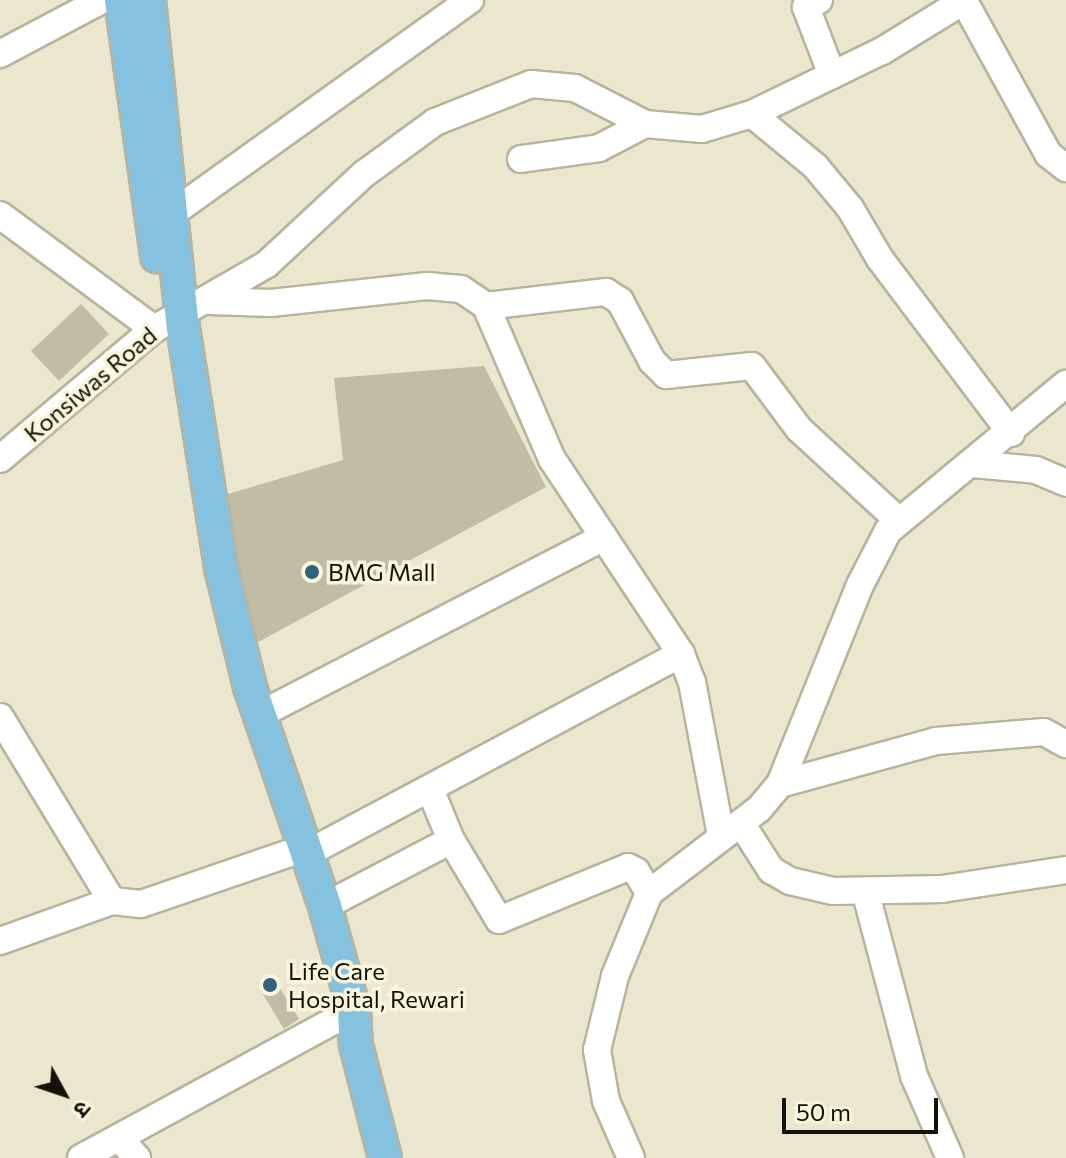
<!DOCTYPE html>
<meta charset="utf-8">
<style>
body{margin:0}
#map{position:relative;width:1066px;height:1158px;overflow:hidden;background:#ebe7ce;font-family:Commissioner,"Noto Sans Devanagari",sans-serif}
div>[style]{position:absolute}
.building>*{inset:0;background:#c0bda4}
.roads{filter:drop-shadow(2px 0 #b8b49c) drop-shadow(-2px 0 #b8b49c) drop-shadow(0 2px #b8b49c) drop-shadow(0 -2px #b8b49c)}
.minor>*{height:26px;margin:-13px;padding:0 13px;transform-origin:13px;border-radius:13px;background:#fff}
.major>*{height:32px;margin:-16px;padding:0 16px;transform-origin:16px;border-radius:16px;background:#85c2e0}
.dots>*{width:22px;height:22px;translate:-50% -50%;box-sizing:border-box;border:4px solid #f8f5db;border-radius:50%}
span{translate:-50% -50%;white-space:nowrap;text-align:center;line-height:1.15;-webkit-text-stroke:7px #f8f5db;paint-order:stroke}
.street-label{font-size:24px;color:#131209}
.poi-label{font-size:24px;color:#131209}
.left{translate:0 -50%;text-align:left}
.north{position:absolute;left:24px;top:1054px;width:80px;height:80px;-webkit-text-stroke:6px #f8f5db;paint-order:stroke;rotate:130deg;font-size:22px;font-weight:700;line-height:32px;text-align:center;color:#131209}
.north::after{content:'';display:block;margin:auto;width:28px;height:36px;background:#131209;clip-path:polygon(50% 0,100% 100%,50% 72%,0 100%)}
.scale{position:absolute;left:782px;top:1098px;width:156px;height:36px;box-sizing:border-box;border:4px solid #131209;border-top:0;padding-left:10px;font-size:24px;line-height:28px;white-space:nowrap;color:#131209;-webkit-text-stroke:6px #f8f5db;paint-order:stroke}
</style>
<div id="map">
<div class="building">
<i style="clip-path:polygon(81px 304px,109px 334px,59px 381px,31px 351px)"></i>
<i style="clip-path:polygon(484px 366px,546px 487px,249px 647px,221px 496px,343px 460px,334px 378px)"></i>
<i style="clip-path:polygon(276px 982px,299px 1019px,284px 1029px,261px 991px)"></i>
</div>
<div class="roads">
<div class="minor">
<i style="left:819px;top:0;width:15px;rotate:152deg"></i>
<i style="left:806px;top:7px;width:73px;rotate:69.1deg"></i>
<i style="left:964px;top:1px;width:175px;rotate:61.2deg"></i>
<i style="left:1048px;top:154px;width:23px;rotate:38deg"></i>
<i style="left:0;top:54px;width:115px;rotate:-27.9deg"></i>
<i style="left:752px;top:114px;width:82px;rotate:39.5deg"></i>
<i style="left:815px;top:166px;width:55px;rotate:50.2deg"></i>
<i style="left:850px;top:208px;width:59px;rotate:59.5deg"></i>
<i style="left:880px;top:259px;width:218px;rotate:53deg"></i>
<i style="left:521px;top:159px;width:79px;rotate:-8deg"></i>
<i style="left:599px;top:148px;width:52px;rotate:-27.6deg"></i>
<i style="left:174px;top:212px;width:364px;rotate:-35.6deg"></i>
<i style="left:0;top:215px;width:192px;rotate:36.5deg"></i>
<i style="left:210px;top:301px;width:61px;rotate:1.9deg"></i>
<i style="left:271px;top:303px;width:157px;rotate:-6.2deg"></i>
<i style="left:427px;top:286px;width:34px;rotate:5deg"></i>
<i style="left:461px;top:289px;width:30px;rotate:34deg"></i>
<i style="left:486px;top:306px;width:167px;rotate:66.7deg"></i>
<i style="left:552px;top:459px;width:234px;rotate:56.5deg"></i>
<i style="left:681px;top:654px;width:30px;rotate:69deg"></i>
<i style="left:692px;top:682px;width:157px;rotate:79.3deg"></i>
<i style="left:486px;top:306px;width:121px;rotate:-6.7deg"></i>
<i style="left:606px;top:292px;width:17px;rotate:33deg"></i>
<i style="left:620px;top:301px;width:68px;rotate:61.9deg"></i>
<i style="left:652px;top:361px;width:20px;rotate:45deg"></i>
<i style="left:666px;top:375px;width:86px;rotate:-6deg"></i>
<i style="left:752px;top:366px;width:79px;rotate:53.3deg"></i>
<i style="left:799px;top:429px;width:134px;rotate:42.6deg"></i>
<i style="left:0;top:459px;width:202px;rotate:-40.2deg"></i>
<i style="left:154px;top:329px;width:130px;rotate:-29.9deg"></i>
<i style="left:267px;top:264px;width:132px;rotate:-42.9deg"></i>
<i style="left:364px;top:174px;width:88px;rotate:-36.2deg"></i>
<i style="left:435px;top:122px;width:103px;rotate:-21.6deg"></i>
<i style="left:531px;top:84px;width:44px;rotate:5.2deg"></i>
<i style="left:575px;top:88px;width:79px;rotate:27.2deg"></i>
<i style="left:645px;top:124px;width:57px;rotate:5deg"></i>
<i style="left:702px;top:129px;width:52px;rotate:-16.7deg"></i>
<i style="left:752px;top:114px;width:144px;rotate:-25.9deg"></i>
<i style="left:882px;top:51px;width:97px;rotate:-31.6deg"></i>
<i style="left:973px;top:464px;width:63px;rotate:5.4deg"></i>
<i style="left:1036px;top:470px;width:33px;rotate:23deg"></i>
<i style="left:259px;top:715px;width:388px;rotate:-27.3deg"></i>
<i style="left:0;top:717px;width:215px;rotate:58.7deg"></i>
<i style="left:112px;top:901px;width:29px;rotate:6deg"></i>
<i style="left:141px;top:904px;width:154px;rotate:-18.9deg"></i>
<i style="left:780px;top:784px;width:162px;rotate:-15.4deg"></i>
<i style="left:936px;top:741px;width:108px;rotate:-4.8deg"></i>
<i style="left:1044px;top:732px;width:25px;rotate:29deg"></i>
<i style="left:430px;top:789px;width:55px;rotate:67.6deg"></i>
<i style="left:741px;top:823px;width:56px;rotate:57.4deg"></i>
<i style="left:771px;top:870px;width:22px;rotate:30deg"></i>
<i style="left:790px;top:881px;width:44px;rotate:13.1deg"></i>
<i style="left:833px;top:891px;width:109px;rotate:-1.1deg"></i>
<i style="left:942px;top:889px;width:125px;rotate:-8.7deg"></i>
<i style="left:308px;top:853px;width:423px;rotate:-28.1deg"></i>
<i style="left:866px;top:894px;width:188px;rotate:75.2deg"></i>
<i style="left:914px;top:1076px;width:90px;rotate:66.3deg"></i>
<i style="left:325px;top:906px;width:142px;rotate:-27.6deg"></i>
<i style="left:451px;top:840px;width:93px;rotate:59deg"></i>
<i style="left:499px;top:920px;width:139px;rotate:-22.3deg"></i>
<i style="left:628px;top:867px;width:9px;rotate:27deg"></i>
<i style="left:636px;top:871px;width:26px;rotate:59deg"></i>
<i style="left:0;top:941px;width:119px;rotate:-19.7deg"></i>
<i style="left:121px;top:1140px;width:24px;rotate:48deg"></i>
<i style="left:81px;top:1158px;width:311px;rotate:-28.5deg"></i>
<i style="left:631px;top:1158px;width:62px;rotate:-113.7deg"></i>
<i style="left:606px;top:1101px;width:52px;rotate:-100deg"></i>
<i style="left:597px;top:1050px;width:76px;rotate:-76.3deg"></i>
<i style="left:615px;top:976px;width:90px;rotate:-67.7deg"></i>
<i style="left:649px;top:893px;width:138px;rotate:-37.4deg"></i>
<i style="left:759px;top:809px;width:33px;rotate:-50deg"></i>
<i style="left:780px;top:784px;width:214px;rotate:-68.1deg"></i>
<i style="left:860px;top:585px;width:61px;rotate:-62.6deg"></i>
<i style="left:888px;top:531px;width:231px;rotate:-39.6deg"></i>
</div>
<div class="major">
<i style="left:121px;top:0;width:259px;rotate:82deg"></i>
<i style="left:149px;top:0;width:329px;rotate:84.1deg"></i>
<i style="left:183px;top:327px;width:244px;rotate:81deg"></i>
<i style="left:221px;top:568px;width:122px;rotate:76.3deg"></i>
<i style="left:250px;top:687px;width:231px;rotate:71.1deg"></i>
<i style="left:325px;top:906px;width:108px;rotate:74.4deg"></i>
<i style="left:354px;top:1010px;width:35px;rotate:87deg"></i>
<i style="left:356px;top:1045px;width:117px;rotate:75.6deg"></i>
</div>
</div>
<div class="dots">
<i style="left:312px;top:572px;background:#2f6480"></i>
<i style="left:270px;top:985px;background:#2f6480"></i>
</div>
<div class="street-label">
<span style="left:90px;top:384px;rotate:-40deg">Konsiwas Road</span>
</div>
<div class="poi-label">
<span class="left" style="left:328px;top:572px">BMG Mall</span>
<span class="left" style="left:288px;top:985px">Life Care<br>Hospital, Rewari</span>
</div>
<div class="north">उ</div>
<div class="scale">50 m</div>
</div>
